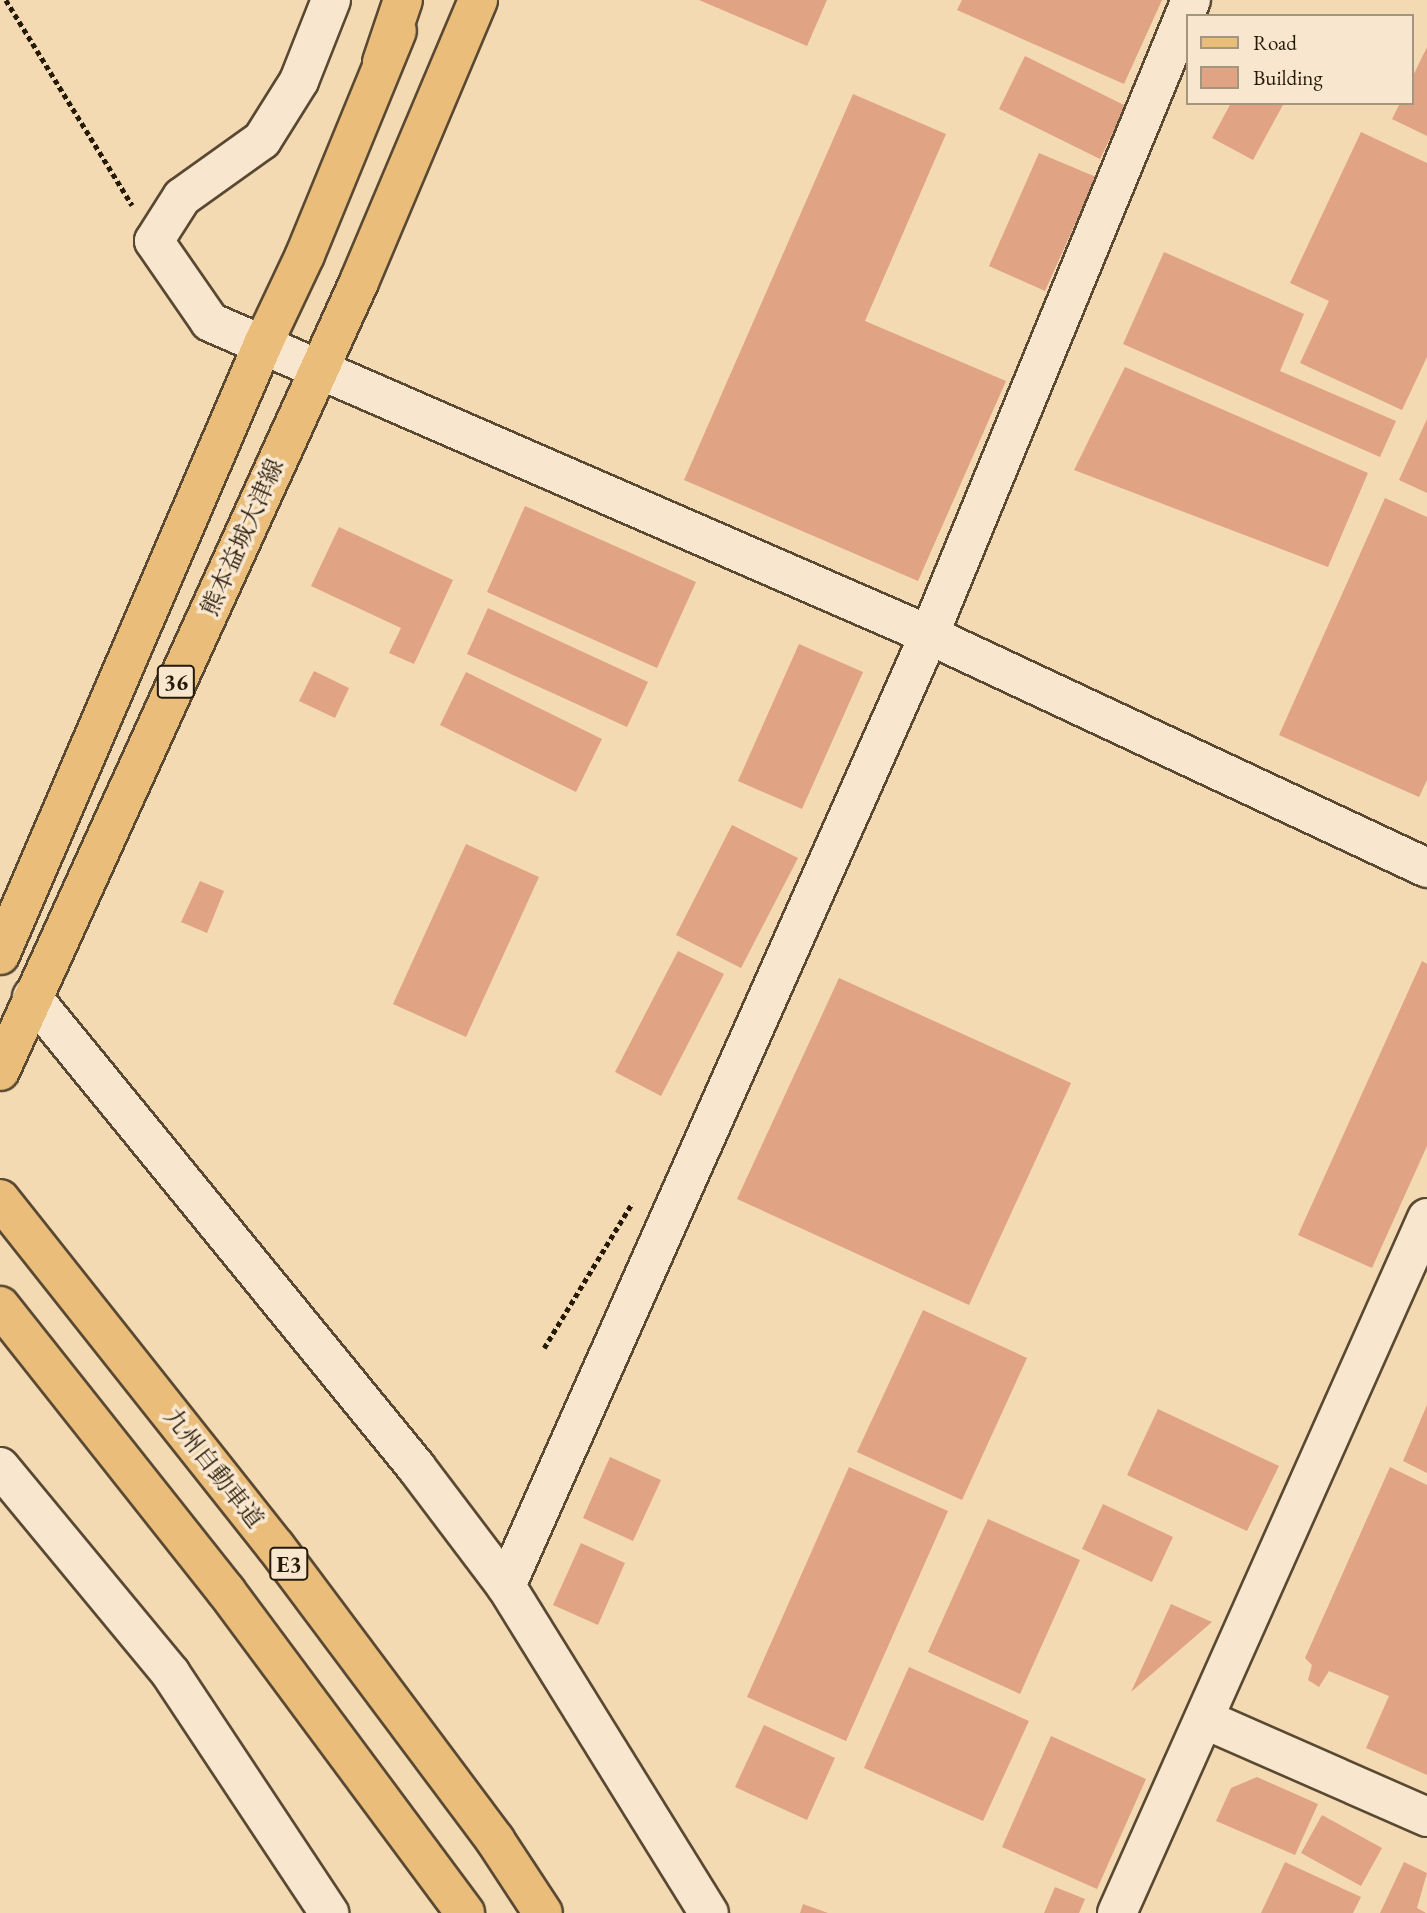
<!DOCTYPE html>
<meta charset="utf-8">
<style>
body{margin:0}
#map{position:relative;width:1427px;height:1913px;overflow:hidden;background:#f4dab3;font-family:"EB Garamond","Noto Serif JP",serif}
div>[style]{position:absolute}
.building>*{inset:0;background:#e0a383}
.path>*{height:4.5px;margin-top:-2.25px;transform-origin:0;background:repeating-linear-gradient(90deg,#251908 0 5px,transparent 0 8.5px)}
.roads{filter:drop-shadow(2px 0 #594933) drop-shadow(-2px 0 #594933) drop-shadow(0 2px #594933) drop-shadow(0 -2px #594933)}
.minor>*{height:38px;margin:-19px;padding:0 19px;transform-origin:19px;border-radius:19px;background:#f8e7ce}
.major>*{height:38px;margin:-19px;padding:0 19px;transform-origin:19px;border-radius:19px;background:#eabd7a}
.highway>*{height:38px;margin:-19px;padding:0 19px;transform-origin:19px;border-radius:19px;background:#eabd7a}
span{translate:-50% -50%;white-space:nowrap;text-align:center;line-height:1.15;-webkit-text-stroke:7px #f8e7ce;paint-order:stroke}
.shield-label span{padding:2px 5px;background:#f8e7ce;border:2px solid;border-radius:5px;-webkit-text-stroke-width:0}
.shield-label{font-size:23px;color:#251908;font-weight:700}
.street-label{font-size:24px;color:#251908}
.legend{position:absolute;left:1186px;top:14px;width:228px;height:91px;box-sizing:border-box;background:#f8e7ce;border:2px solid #a4957f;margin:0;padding:9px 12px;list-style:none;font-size:21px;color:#251908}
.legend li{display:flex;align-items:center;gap:14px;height:35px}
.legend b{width:35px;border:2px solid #a4957f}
</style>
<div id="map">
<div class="building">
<i style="clip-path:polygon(699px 0,827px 0,807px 46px)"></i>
<i style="clip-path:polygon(962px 0,1162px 0,1124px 84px,957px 10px)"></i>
<i style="clip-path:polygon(1427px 47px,1427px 136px,1392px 119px,1400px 103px,1411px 103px,1411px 80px)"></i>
<i style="clip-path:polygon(1025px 56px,1126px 106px,1100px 159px,999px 109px)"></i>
<i style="clip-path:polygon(853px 94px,946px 134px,865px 321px,1006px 381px,918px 581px,684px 480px)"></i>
<i style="clip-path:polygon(1231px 103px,1284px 103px,1253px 160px,1212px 138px)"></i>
<i style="clip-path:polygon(1361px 132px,1427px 163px,1427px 357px,1402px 410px,1300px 363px,1329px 301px,1290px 283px)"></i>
<i style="clip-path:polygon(1039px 153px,1096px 177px,1045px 291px,989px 266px)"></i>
<i style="clip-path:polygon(1164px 252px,1304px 314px,1280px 371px,1396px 421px,1380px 457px,1123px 344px)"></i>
<i style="clip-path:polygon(1125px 367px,1368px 473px,1328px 567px,1074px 470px)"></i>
<i style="clip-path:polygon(1427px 419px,1427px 493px,1399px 480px)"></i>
<i style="clip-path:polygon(1385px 498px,1427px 517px,1427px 780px,1419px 797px,1279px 735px)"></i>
<i style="clip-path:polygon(525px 506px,696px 582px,657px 668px,487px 592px)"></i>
<i style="clip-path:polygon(339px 527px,453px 580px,414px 664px,389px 653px,401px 628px,311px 586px)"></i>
<i style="clip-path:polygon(488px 608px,648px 682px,627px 727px,467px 654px)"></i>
<i style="clip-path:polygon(799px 644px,863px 672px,802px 809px,738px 781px)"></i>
<i style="clip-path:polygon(314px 671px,349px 688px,335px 718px,299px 701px)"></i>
<i style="clip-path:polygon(466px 672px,602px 739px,576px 792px,440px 725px)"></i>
<i style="clip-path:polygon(732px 825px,798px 858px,741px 968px,676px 935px)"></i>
<i style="clip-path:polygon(466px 844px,539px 877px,466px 1037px,393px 1004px)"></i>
<i style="clip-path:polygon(200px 881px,224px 891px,207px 933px,181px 922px)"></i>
<i style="clip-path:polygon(678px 951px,724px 974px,661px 1096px,615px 1072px)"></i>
<i style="clip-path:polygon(1422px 961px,1427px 964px,1427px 1146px,1372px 1268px,1298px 1235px)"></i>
<i style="clip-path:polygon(839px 978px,1071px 1083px,969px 1305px,737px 1199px)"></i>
<i style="clip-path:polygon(923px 1310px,1027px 1358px,962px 1500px,857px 1452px)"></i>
<i style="clip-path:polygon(1427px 1405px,1427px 1473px,1403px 1461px)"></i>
<i style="clip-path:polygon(1158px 1409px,1279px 1466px,1247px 1531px,1127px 1475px)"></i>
<i style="clip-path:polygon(610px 1457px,661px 1480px,633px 1541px,583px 1518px)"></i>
<i style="clip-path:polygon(849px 1467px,948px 1511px,846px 1741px,747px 1697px)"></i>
<i style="clip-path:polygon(1390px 1467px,1427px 1485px,1427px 1775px,1366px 1748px,1389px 1696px,1329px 1671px,1319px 1687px,1308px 1680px,1312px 1665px,1305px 1658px)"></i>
<i style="clip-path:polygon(1103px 1504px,1173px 1537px,1152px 1582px,1082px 1549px)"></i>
<i style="clip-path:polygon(988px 1519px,1080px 1560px,1020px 1694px,928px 1652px)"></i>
<i style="clip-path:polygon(581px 1543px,625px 1563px,598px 1625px,553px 1605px)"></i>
<i style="clip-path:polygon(1171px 1604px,1212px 1622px,1131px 1692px)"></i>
<i style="clip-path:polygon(909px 1667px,1029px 1721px,983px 1821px,864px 1768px)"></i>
<i style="clip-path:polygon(764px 1725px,835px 1758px,807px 1820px,735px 1787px)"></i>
<i style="clip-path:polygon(1051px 1736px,1146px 1779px,1097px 1889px,1002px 1847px)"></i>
<i style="clip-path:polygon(1257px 1777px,1318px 1804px,1295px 1855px,1216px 1821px,1231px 1788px)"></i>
<i style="clip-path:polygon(1322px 1815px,1382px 1848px,1361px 1886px,1301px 1853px)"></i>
<i style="clip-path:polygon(1285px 1862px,1361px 1897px,1353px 1913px,1261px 1913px)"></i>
<i style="clip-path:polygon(1404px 1862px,1427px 1873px,1417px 1908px,1426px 1913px,1380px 1913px)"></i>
<i style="clip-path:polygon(1055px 1887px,1085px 1899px,1079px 1913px,1044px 1913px)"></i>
<i style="clip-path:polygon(803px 1904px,828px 1913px,800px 1913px)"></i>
</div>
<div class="path">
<i style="left:6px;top:0;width:241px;rotate:58.4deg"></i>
<i style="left:544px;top:1348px;width:170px;rotate:-58.7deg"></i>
</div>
<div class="roads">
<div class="minor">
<i style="left:331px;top:0;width:87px;rotate:111.6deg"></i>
<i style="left:299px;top:81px;width:70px;rotate:122.1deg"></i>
<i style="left:262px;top:140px;width:98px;rotate:144.5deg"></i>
<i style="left:182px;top:197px;width:52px;rotate:122.5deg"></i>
<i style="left:154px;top:241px;width:98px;rotate:55.3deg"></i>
<i style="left:210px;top:322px;width:784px;rotate:23.52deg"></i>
<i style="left:929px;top:635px;width:550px;rotate:25.07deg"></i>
<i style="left:32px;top:997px;width:607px;rotate:50.75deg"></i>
<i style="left:416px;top:1467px;width:149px;rotate:52.9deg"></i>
<i style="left:506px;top:1586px;width:385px;rotate:58.2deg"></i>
<i style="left:0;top:1467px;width:268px;rotate:50.4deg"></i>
<i style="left:171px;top:1674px;width:287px;rotate:56.5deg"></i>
<i style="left:506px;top:1586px;width:1041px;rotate:-66.02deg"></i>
<i style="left:929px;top:635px;width:687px;rotate:-67.58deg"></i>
<i style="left:1204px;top:1719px;width:244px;rotate:23.7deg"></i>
<i style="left:1117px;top:1913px;width:761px;rotate:-65.96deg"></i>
</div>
<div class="major">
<i style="left:0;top:955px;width:665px;rotate:-66.71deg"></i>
<i style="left:263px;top:344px;width:98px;rotate:-64.7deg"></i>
<i style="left:305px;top:255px;width:242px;rotate:-67.7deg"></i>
<i style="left:0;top:1071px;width:867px;rotate:-65.53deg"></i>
<i style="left:359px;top:282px;width:306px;rotate:-67.1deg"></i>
</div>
<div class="highway">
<i style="left:382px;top:62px;width:65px;rotate:-71.3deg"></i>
<i style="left:0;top:1199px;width:444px;rotate:51.6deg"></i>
<i style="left:276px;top:1547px;width:366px;rotate:53.2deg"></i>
<i style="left:495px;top:1840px;width:87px;rotate:56.7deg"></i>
<i style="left:0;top:1306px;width:364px;rotate:51.6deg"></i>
<i style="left:226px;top:1591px;width:401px;rotate:53.4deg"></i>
</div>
</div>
<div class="shield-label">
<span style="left:176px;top:682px">36</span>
<span style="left:289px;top:1564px">E3</span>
</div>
<div class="street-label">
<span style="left:242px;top:537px;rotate:-66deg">熊本益城大津線</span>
<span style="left:214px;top:1468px;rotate:52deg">九州自動車道</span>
</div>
<ul class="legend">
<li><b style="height:9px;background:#eabd7a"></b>Road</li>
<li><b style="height:19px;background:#e0a383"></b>Building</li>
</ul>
</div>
